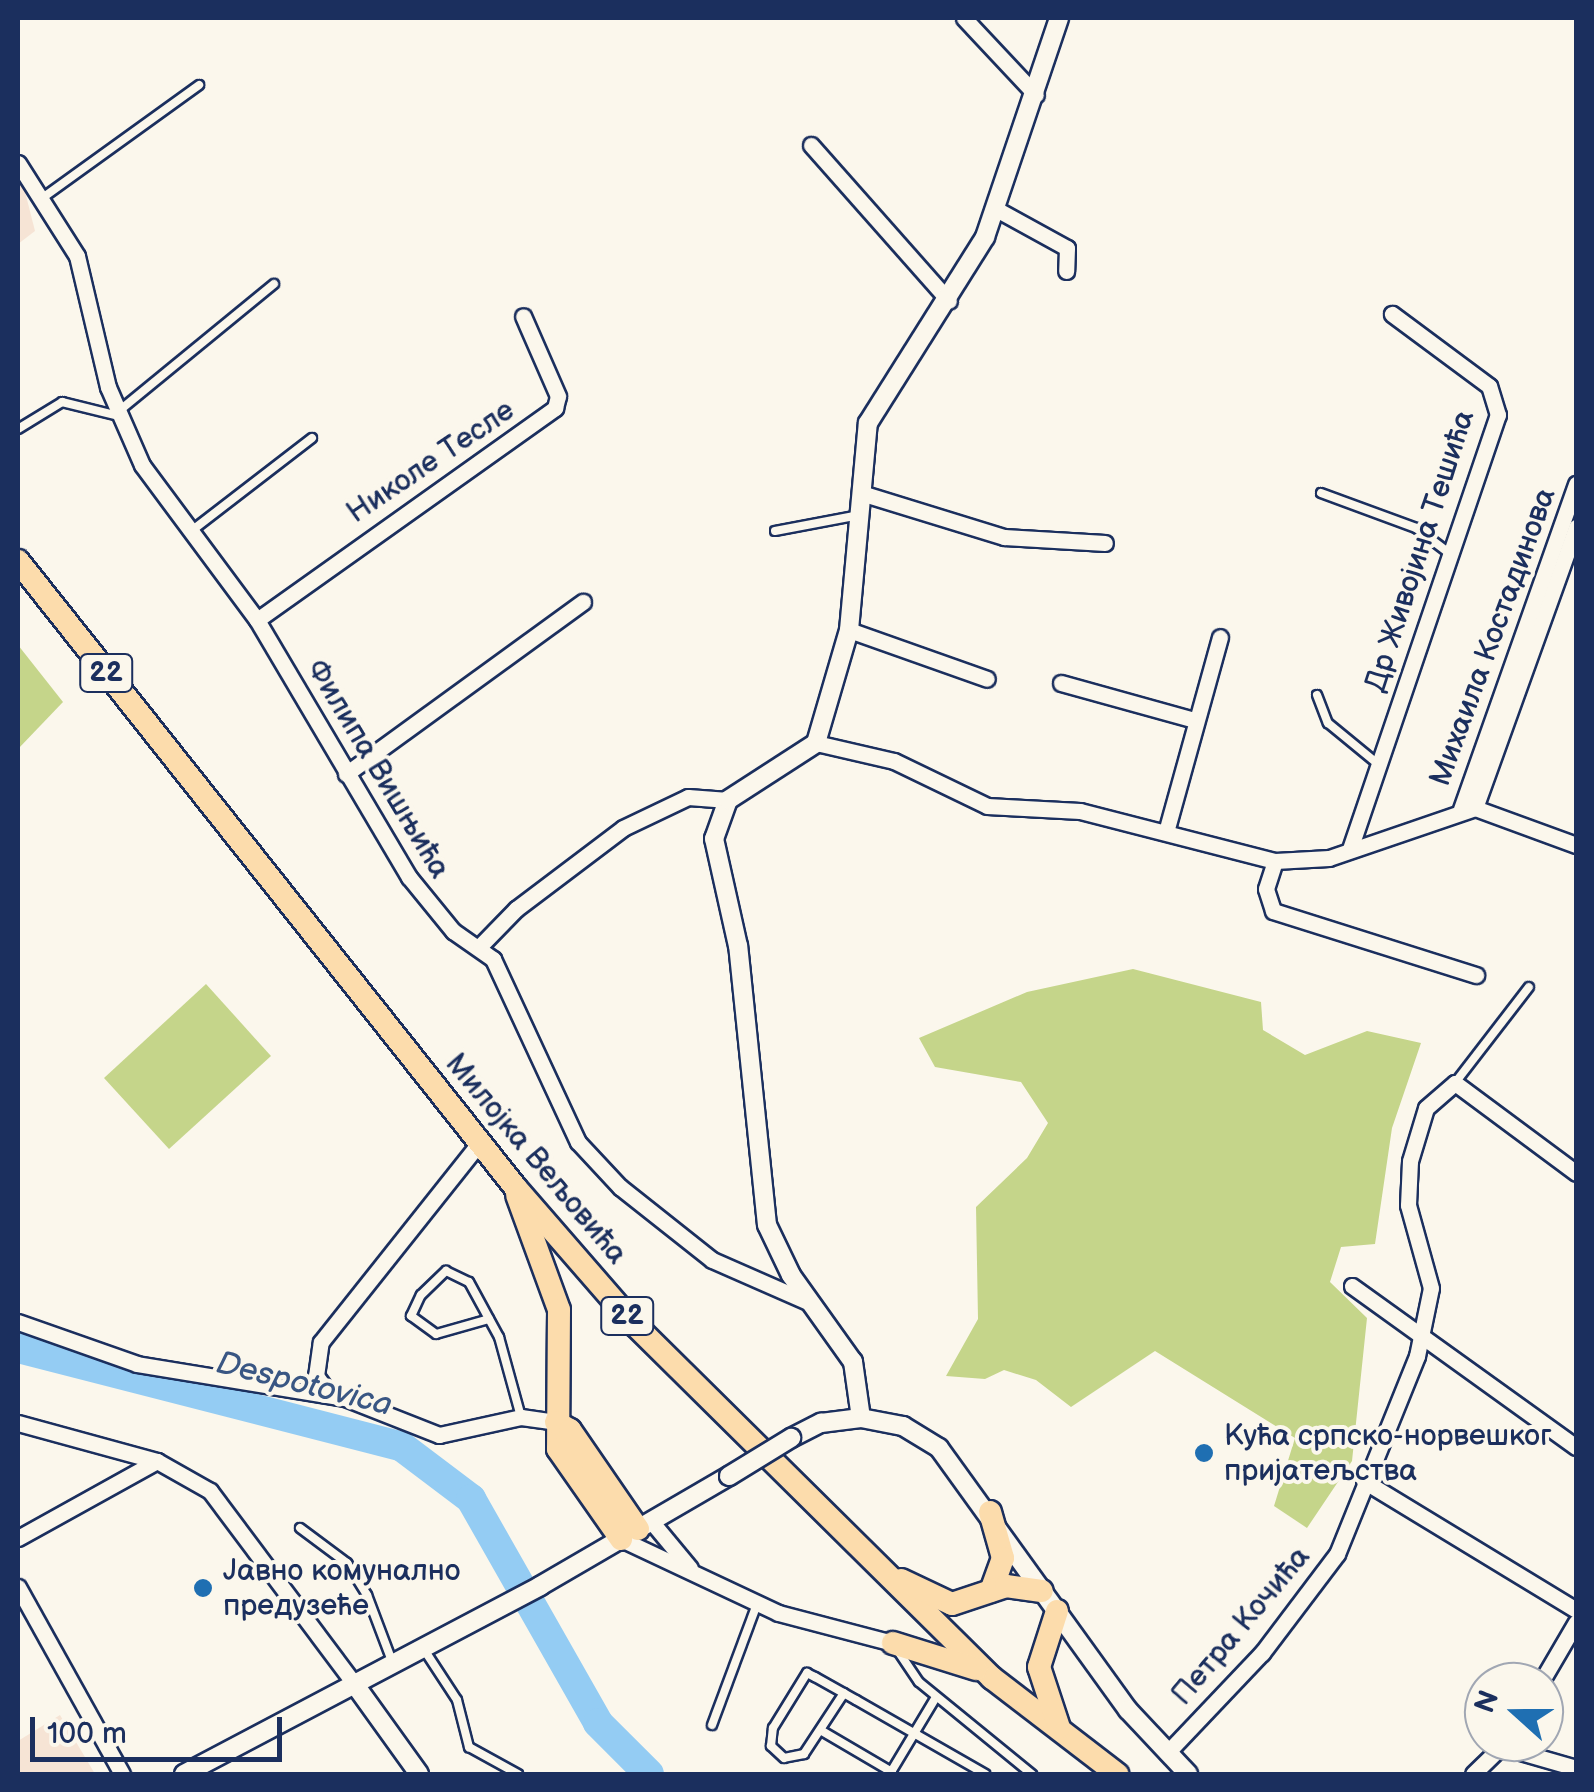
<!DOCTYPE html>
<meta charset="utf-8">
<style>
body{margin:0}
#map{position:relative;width:1594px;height:1792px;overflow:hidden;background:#fbf7ec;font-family:"Balsamiq Sans",sans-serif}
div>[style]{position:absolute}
.built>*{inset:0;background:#f6e4d5}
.green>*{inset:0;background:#c5d58a}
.river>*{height:30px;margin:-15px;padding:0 15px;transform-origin:15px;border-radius:15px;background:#94ccf3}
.roads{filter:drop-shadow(2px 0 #1b2f5e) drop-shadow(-2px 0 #1b2f5e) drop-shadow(0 2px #1b2f5e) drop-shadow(0 -2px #1b2f5e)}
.service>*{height:8px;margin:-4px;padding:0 4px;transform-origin:4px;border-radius:4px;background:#fbf7ec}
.minor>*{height:15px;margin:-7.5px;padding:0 7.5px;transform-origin:7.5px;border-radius:7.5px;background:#fbf7ec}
.tertiary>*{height:18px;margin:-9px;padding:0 9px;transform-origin:9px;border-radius:9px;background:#fbf7ec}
.primary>*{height:22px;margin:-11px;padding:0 11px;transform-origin:11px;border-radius:11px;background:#fcdcac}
.bridges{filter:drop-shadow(2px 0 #1b2f5e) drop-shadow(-2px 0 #1b2f5e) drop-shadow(0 2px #1b2f5e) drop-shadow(0 -2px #1b2f5e)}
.tertiary-bridge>*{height:18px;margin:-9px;padding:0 9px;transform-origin:9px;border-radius:9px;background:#fbf7ec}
.dots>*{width:28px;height:28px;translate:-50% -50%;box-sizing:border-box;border:5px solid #fbf7ec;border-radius:50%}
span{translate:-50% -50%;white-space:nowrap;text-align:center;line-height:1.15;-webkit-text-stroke:8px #fbf7ec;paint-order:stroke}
.shield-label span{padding:2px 8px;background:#fbf7ec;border:2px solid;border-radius:8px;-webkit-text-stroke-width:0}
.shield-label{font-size:28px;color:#1b2f5e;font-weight:700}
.street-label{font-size:30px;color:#1b2f5e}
.poi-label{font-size:30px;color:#1b2f5e}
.left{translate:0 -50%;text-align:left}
.water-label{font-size:32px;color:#395683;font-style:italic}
.frame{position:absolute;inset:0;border:20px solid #1b2f5e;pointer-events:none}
.north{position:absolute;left:1464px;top:1662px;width:100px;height:100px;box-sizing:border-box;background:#fbf7ec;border:2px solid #a1a7b3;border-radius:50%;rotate:291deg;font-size:28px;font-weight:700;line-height:40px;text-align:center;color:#1b2f5e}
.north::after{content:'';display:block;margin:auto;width:35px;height:45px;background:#1f6fb2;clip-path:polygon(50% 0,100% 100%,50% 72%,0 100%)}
.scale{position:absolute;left:30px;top:1717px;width:252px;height:45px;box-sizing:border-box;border:5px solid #1b2f5e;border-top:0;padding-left:12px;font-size:30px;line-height:35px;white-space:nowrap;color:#1b2f5e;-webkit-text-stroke:8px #fbf7ec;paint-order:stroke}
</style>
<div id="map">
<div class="built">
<i style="clip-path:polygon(18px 164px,35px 231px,18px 244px)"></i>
<i style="clip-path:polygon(60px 1715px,95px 1774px,18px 1774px,18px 1741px)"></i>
</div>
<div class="green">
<i style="clip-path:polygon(18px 645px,63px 702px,18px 749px)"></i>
<i style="clip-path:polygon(1133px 969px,1261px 1002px,1263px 1030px,1305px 1055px,1367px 1031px,1421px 1043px,1392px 1128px,1375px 1244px,1341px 1247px,1330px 1282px,1367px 1318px,1352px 1461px,1307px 1528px,1274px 1506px,1295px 1438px,1155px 1351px,1071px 1407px,1036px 1380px,1004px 1370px,985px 1379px,946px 1376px,978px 1319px,976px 1207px,1027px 1158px,1048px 1123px,1021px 1082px,935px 1067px,919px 1038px,1027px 992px)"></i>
<i style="clip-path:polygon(206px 984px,271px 1056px,169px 1149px,104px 1078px)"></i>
</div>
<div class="river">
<i style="left:18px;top:1348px;width:395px;rotate:14.4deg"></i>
<i style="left:401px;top:1446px;width:88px;rotate:37.1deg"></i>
<i style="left:471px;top:1499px;width:257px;rotate:60.4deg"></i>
<i style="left:598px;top:1723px;width:72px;rotate:45deg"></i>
</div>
<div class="roads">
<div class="service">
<i style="left:41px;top:199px;width:195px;rotate:-35.8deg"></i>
<i style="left:120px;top:410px;width:199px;rotate:-39.3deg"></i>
<i style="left:18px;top:429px;width:52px;rotate:-31.5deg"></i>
<i style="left:62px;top:402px;width:59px;rotate:13.8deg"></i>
<i style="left:1321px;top:493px;width:101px;rotate:20.2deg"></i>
<i style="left:1416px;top:528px;width:41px;rotate:37.1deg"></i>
<i style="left:775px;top:531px;width:86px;rotate:-10.7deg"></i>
<i style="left:190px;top:532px;width:154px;rotate:-37.6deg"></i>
<i style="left:1317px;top:695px;width:30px;rotate:69deg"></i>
<i style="left:1328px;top:723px;width:65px;rotate:39.4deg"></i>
<i style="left:1455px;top:1083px;width:121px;rotate:-52.4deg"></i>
<i style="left:489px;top:1319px;width:55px;rotate:164.2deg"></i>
<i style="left:436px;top:1334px;width:31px;rotate:-144deg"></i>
<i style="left:411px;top:1316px;width:23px;rotate:-65deg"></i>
<i style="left:421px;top:1295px;width:35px;rotate:-44deg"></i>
<i style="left:446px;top:1271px;width:25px;rotate:26deg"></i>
<i style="left:469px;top:1282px;width:63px;rotate:61.4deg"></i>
<i style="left:499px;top:1337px;width:83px;rotate:74.6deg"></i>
<i style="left:300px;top:1528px;width:59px;rotate:36.7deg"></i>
<i style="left:347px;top:1563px;width:38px;rotate:58deg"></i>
<i style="left:367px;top:1595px;width:71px;rotate:69.3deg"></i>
<i style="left:423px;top:1648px;width:62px;rotate:56.8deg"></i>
<i style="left:457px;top:1700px;width:49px;rotate:75.7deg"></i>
<i style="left:469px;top:1747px;width:56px;rotate:28.9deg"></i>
<i style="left:898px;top:1651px;width:37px;rotate:56deg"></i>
<i style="left:919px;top:1682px;width:146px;rotate:39.2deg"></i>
<i style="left:844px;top:1693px;width:73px;rotate:123.3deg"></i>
<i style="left:804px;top:1754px;width:20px;rotate:169deg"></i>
<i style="left:784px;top:1758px;width:18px;rotate:-137deg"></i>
<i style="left:771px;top:1746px;width:18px;rotate:-84deg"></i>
<i style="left:773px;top:1728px;width:65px;rotate:-58.3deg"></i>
<i style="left:807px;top:1673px;width:9px;rotate:27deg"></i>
<i style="left:815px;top:1677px;width:47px;rotate:29.3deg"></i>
<i style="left:856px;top:1700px;width:149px;rotate:29.8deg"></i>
<i style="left:712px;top:1725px;width:129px;rotate:-69.6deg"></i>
<i style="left:822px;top:1731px;width:81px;rotate:30.4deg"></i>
<i style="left:891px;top:1772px;width:87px;rotate:-59deg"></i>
</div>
<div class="minor">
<i style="left:964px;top:18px;width:105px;rotate:46.9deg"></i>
<i style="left:811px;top:145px;width:208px;rotate:48.5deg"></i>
<i style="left:18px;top:163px;width:110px;rotate:57.6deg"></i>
<i style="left:77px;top:256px;width:135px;rotate:76.7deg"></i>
<i style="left:108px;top:387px;width:85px;rotate:66.4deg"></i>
<i style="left:142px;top:465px;width:193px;rotate:53.4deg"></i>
<i style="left:257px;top:620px;width:299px;rotate:59.4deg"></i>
<i style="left:409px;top:877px;width:70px;rotate:50.8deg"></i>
<i style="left:453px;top:931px;width:49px;rotate:35deg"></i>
<i style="left:493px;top:959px;width:202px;rotate:65.1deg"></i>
<i style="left:578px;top:1142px;width:62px;rotate:47deg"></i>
<i style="left:620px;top:1187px;width:117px;rotate:38.4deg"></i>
<i style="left:712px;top:1260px;width:105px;rotate:23.6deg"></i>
<i style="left:996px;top:209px;width:81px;rotate:28.8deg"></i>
<i style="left:1067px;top:248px;width:23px;rotate:92deg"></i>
<i style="left:861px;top:493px;width:150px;rotate:17.1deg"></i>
<i style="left:1004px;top:537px;width:101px;rotate:3.4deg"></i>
<i style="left:257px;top:620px;width:366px;rotate:-35.4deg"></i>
<i style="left:555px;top:408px;width:12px;rotate:-76deg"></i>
<i style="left:558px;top:396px;width:87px;rotate:-113.6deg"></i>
<i style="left:849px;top:630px;width:146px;rotate:19.5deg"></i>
<i style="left:1061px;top:683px;width:138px;rotate:15.5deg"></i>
<i style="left:816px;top:743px;width:80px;rotate:13deg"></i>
<i style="left:894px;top:761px;width:103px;rotate:25.8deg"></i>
<i style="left:987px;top:806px;width:93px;rotate:3.1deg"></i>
<i style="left:1080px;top:811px;width:201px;rotate:14.4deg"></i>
<i style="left:1275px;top:861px;width:54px;rotate:-3.2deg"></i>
<i style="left:1329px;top:858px;width:154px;rotate:-18.9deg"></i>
<i style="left:1475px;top:808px;width:108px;rotate:20.1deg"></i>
<i style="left:346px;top:774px;width:293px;rotate:-36deg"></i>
<i style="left:1475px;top:808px;width:299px;rotate:-70.2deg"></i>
<i style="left:1461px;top:809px;width:345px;rotate:-70.5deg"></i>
<i style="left:1166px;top:832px;width:202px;rotate:-74.5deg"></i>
<i style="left:1350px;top:849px;width:459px;rotate:-71.2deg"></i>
<i style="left:1498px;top:415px;width:30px;rotate:-107deg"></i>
<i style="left:1489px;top:386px;width:121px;rotate:-143.4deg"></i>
<i style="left:1275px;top:861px;width:29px;rotate:108deg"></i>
<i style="left:1266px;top:889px;width:23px;rotate:72deg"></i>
<i style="left:1273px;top:911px;width:213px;rotate:17.5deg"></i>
<i style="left:480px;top:946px;width:52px;rotate:-45.8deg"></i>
<i style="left:516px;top:909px;width:134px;rotate:-37.1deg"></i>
<i style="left:623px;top:828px;width:72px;rotate:-25.5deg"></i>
<i style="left:688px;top:797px;width:40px;rotate:4.3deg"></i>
<i style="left:1352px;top:1286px;width:276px;rotate:35.7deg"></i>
<i style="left:18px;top:1322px;width:126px;rotate:19.4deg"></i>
<i style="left:137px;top:1364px;width:211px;rotate:9.3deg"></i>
<i style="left:345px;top:1398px;width:101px;rotate:21.5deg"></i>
<i style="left:439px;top:1435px;width:84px;rotate:-12.4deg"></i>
<i style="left:521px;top:1417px;width:35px;rotate:8deg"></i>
<i style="left:330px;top:1395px;width:24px;rotate:-126deg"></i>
<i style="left:316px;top:1376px;width:34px;rotate:-82deg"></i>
<i style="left:321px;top:1342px;width:256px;rotate:-51.5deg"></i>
<i style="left:18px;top:1423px;width:144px;rotate:15.3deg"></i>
<i style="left:157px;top:1461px;width:61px;rotate:29.5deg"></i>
<i style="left:210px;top:1491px;width:239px;rotate:53.2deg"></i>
<i style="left:1364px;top:1481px;width:248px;rotate:31.3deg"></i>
<i style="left:651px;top:1521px;width:61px;rotate:50.3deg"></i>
<i style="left:18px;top:1538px;width:159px;rotate:-29deg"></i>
<i style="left:621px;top:1539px;width:174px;rotate:25.2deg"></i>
<i style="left:778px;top:1613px;width:119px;rotate:14.6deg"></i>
<i style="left:18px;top:1587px;width:214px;rotate:60.9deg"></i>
<i style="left:1541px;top:1682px;width:69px;rotate:-59.7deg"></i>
<i style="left:1503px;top:1747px;width:76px;rotate:16deg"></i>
<i style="left:1167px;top:1753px;width:138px;rotate:-46.5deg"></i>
<i style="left:1262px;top:1653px;width:124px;rotate:-52.9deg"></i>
<i style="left:1337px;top:1554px;width:214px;rotate:-68deg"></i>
<i style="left:1417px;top:1356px;width:69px;rotate:-78.4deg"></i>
<i style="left:1431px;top:1288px;width:86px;rotate:-105.5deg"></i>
<i style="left:1408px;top:1205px;width:44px;rotate:-87.4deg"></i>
<i style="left:1410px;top:1161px;width:55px;rotate:-73.2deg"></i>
<i style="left:1426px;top:1108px;width:38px;rotate:-41deg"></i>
<i style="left:1455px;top:1083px;width:151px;rotate:36.6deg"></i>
<i style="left:1473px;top:1774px;width:46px;rotate:-44.1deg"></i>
</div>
<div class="tertiary">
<i style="left:861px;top:1418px;width:57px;rotate:-98.1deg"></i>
<i style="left:853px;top:1362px;width:107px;rotate:-125.5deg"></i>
<i style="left:791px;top:1275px;width:55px;rotate:-115.6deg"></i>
<i style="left:767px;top:1225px;width:281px;rotate:-95.9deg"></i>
<i style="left:738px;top:946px;width:110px;rotate:-102.6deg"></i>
<i style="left:714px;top:839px;width:41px;rotate:-70.3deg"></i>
<i style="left:728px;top:800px;width:105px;rotate:-32.9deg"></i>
<i style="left:816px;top:743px;width:118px;rotate:-73.7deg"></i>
<i style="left:849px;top:630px;width:208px;rotate:-84.8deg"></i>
<i style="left:868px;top:423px;width:220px;rotate:-57.8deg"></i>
<i style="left:985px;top:237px;width:231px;rotate:-71.3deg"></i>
<i style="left:791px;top:1438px;width:34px;rotate:-27deg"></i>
<i style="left:821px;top:1423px;width:40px;rotate:-7.1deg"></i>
<i style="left:861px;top:1418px;width:43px;rotate:10.8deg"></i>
<i style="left:903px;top:1426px;width:42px;rotate:31.4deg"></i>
<i style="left:939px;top:1448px;width:323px;rotate:54.2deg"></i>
<i style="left:1128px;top:1710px;width:88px;rotate:46.8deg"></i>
<i style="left:353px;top:1682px;width:113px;rotate:54.3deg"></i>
<i style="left:184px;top:1774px;width:403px;rotate:-27.8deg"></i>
<i style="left:540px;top:1586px;width:219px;rotate:-30.2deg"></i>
</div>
<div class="primary">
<i style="left:18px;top:561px;width:799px;rotate:51.55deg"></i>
<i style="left:515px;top:1187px;width:184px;rotate:49deg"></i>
<i style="left:636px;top:1326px;width:501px;rotate:44.68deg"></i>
<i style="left:992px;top:1678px;width:158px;rotate:37.5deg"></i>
<i style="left:517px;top:1195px;width:122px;rotate:69.9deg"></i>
<i style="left:559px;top:1310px;width:139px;rotate:90.4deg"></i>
<i style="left:558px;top:1449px;width:110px;rotate:55deg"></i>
<i style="left:556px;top:1422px;width:16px;rotate:30deg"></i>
<i style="left:570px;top:1430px;width:120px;rotate:55.5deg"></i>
<i style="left:990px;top:1512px;width:48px;rotate:74.2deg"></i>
<i style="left:1003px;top:1558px;width:35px;rotate:110deg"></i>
<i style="left:901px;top:1580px;width:56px;rotate:25.2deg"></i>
<i style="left:952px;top:1604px;width:57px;rotate:-18.4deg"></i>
<i style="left:1006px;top:1586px;width:36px;rotate:8deg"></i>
<i style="left:1057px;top:1611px;width:59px;rotate:107.8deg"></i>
<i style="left:1039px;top:1667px;width:64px;rotate:71.8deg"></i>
<i style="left:893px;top:1643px;width:87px;rotate:17.4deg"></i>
</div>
</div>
<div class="bridges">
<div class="tertiary-bridge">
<i style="left:729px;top:1476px;width:73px;rotate:-31.5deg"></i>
</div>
</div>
<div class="dots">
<i style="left:1204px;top:1453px;background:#1f6fb2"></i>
<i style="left:203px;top:1588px;background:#1f6fb2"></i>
</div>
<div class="shield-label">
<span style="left:106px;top:673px">22</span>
<span style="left:627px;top:1316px">22</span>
</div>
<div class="street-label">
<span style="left:431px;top:462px;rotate:-34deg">Николе Тесле</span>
<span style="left:1420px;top:551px;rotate:-72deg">Др Живојина Тешића</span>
<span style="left:1493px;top:637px;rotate:-70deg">Михаила Костадинова</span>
<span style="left:378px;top:769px;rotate:59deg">Филипа Вишњића</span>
<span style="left:536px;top:1159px;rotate:50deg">Милојка Вељовића</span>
<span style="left:1241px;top:1626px;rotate:-50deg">Петра Кочића</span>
</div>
<div class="poi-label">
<span class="left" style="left:1224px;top:1453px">Кућа српско-норвешког<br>пријатељства</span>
<span class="left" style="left:223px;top:1588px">Јавно комунално<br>предузеће</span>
</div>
<div class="water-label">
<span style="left:304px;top:1385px;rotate:14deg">Despotovica</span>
</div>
<div class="frame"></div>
<div class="north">N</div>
<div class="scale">100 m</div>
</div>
